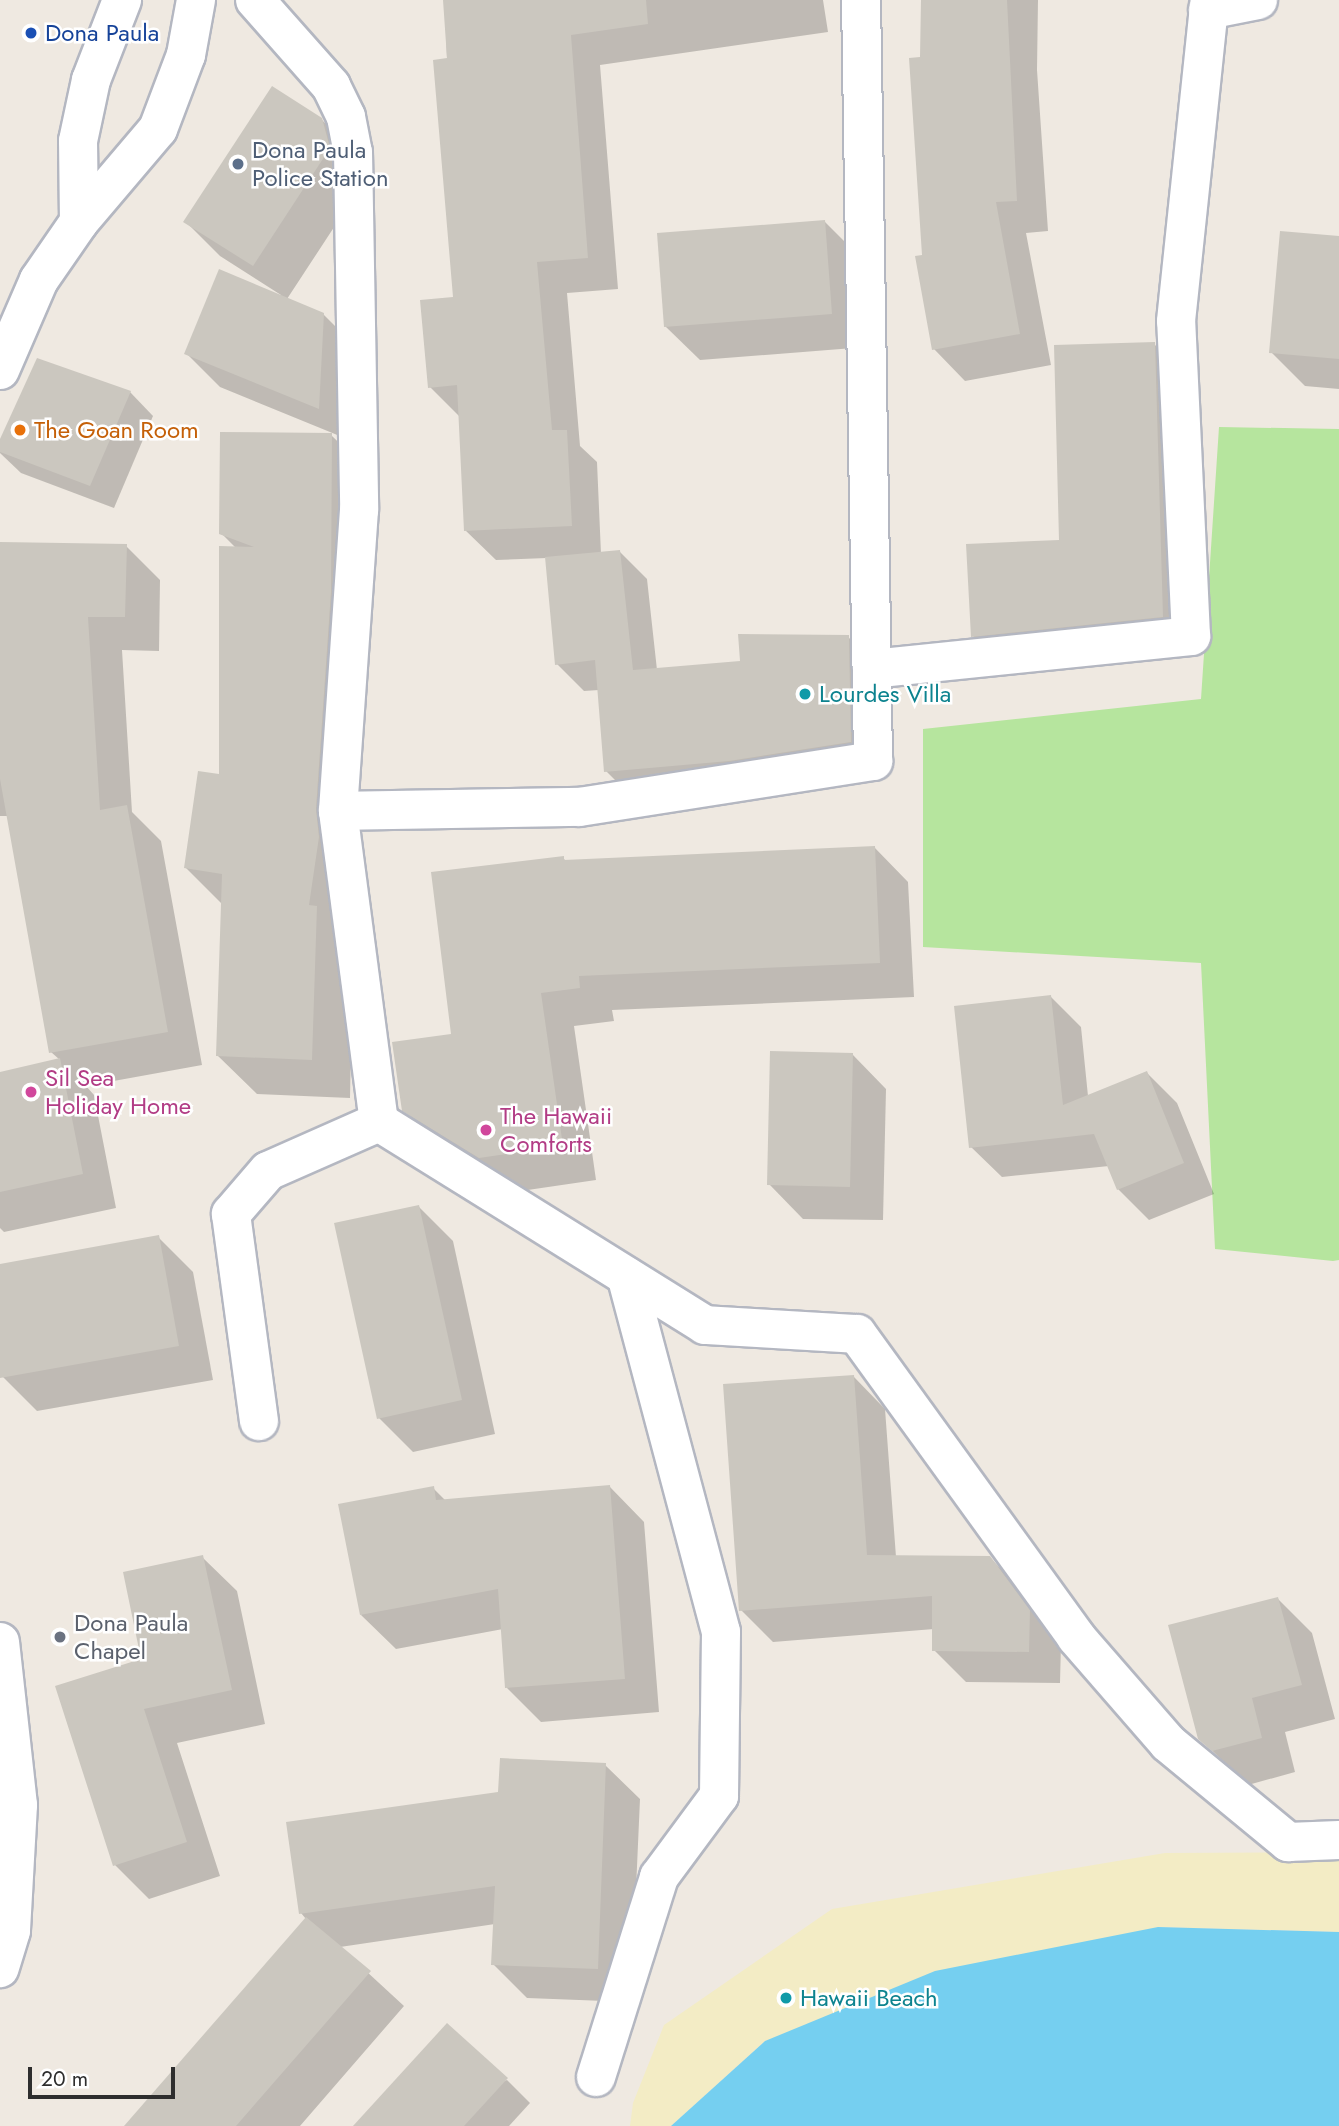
<!DOCTYPE html>
<style>
body{margin:0}
#map{position:relative;width:1339px;height:2126px;overflow:hidden;background:#efe9e1;font-family:Jost,sans-serif}
div>[style]{position:absolute}
.green>*{inset:0;background:#b6e59e}
.sand>*{inset:0;background:#f3ecc5}
.water>*{inset:0;background:#75cff0}
.shadow>*{inset:0;background:#0003}
.building>*{inset:0;background:#cbc7bf}
.roads{filter:drop-shadow(2px 0 #b4b7c1) drop-shadow(-2px 0 #b4b7c1) drop-shadow(0 2px #b4b7c1) drop-shadow(0 -2px #b4b7c1)}
.minor>*{height:38px;margin:-19px;padding:0 19px;transform-origin:19px;border-radius:19px;background:#fff}
.dots>*{width:19px;height:19px;translate:-50% -50%;box-sizing:border-box;border:4px solid #fff;border-radius:50%}
span{translate:-50% -50%;white-space:nowrap;text-align:center;line-height:1.15;-webkit-text-stroke:5px #fff;paint-order:stroke}
.transit-label{font-size:24px;color:#164399}
.left{translate:0 -50%;text-align:left}
.service-label{font-size:24px;color:#4e5e75}
.food-label{font-size:24px;color:#c56008}
.culture-label{font-size:24px;color:#0d838f}
.hotel-label{font-size:24px;color:#b23c85}
.worship-label{font-size:24px;color:#5b616d}
.scale{position:absolute;left:28px;top:2067px;width:147px;height:32px;box-sizing:border-box;border:4px solid #2e2e2e;border-top:0;padding-left:9px;font-size:21px;line-height:24px;white-space:nowrap;color:#2e2e2e;-webkit-text-stroke:5px #fff;paint-order:stroke}
</style>
<div id="map">
<div class="green">
<i style="clip-path:polygon(1219px 427px,1339px 429px,1339px 1260px,1333px 1261px,1215px 1249px,1201px 963px,923px 947px,923px 729px,1201px 699px)"></i>
</div>
<div class="sand">
<i style="clip-path:polygon(1339px 1852px,1339px 1932px,1158px 1927px,765px 2041px,671px 2126px,630px 2126px,633px 2103px,664px 2025px,832px 1909px,1165px 1853px)"></i>
</div>
<div class="water">
<i style="clip-path:polygon(1158px 1927px,1339px 1932px,1339px 2126px,671px 2126px,765px 2041px,935px 1971px)"></i>
</div>
<div class="shadow">
<i style="clip-path:polygon(445px 0,823px 0,828px 32px,600px 65px,618px 289px,567px 293px,580px 446px,597px 462px,601px 554px,620px 552px,647px 579px,657px 670px,742px 662px,848px 637px,876px 664px,878px 769px,633px 798px,606px 771px,599px 690px,584px 691px,557px 664px,547px 558px,496px 560px,465px 530px,460px 417px,430px 387px,455px 299px)"></i>
<i style="clip-path:polygon(923px 0,1038px 0,1037px 70px,1048px 231px,1026px 233px,1051px 365px,965px 381px,934px 349px,924px 256px)"></i>
<i style="clip-path:polygon(321px 119px,356px 154px,363px 183px,287px 299px,323px 314px,358px 349px,352px 441px,220px 387px,186px 353px,281px 295px,220px 256px,186px 222px)"></i>
<i style="clip-path:polygon(825px 222px,859px 256px,866px 347px,700px 360px,665px 326px)"></i>
<i style="clip-path:polygon(1339px 238px,1339px 389px,1305px 386px,1271px 352px)"></i>
<i style="clip-path:polygon(1154px 344px,1189px 378px,1197px 651px,1007px 670px,973px 636px,1060px 542px)"></i>
<i style="clip-path:polygon(130px 392px,153px 416px,114px 508px,21px 473px,0 453px,0 444px)"></i>
<i style="clip-path:polygon(331px 435px,371px 474px,370px 632px,355px 850px,350px 1098px,257px 1094px,217px 1055px,223px 905px,186px 868px,220px 776px,236px 548px,221px 533px)"></i>
<i style="clip-path:polygon(0 543px,126px 546px,160px 580px,159px 651px,122px 650px,132px 812px,161px 841px,202px 1065px,86px 1086px,94px 1095px,116px 1208px,4px 1232px,0 1228px,0 1074px,60px 1060px,51px 1052px,8px 816px,0 816px)"></i>
<i style="clip-path:polygon(874px 847px,908px 882px,914px 997px,612px 1010px,614px 1021px,574px 1026px,596px 1180px,514px 1192px,439px 1145px,404px 1110px,563px 858px,567px 862px)"></i>
<i style="clip-path:polygon(1051px 997px,1081px 1027px,1088px 1096px,1147px 1073px,1177px 1103px,1214px 1194px,1149px 1220px,1118px 1189px,1109px 1166px,1002px 1177px,971px 1147px)"></i>
<i style="clip-path:polygon(852px 1054px,886px 1089px,883px 1220px,803px 1219px,769px 1184px)"></i>
<i style="clip-path:polygon(418px 1206px,453px 1241px,495px 1434px,413px 1452px,379px 1418px)"></i>
<i style="clip-path:polygon(158px 1237px,193px 1272px,213px 1380px,37px 1411px,3px 1377px,0 1266px)"></i>
<i style="clip-path:polygon(854px 1377px,885px 1409px,896px 1557px,990px 1558px,1022px 1590px,1061px 1643px,1060px 1683px,966px 1682px,934px 1650px,934px 1629px,773px 1642px,741px 1610px)"></i>
<i style="clip-path:polygon(610px 1487px,644px 1522px,659px 1712px,541px 1722px,507px 1688px,503px 1629px,396px 1649px,361px 1615px,433px 1488px,446px 1501px)"></i>
<i style="clip-path:polygon(202px 1557px,237px 1591px,265px 1724px,177px 1743px,220px 1876px,149px 1899px,115px 1865px,143px 1660px)"></i>
<i style="clip-path:polygon(1278px 1599px,1312px 1633px,1335px 1719px,1285px 1732px,1295px 1772px,1248px 1785px,1199px 1738px)"></i>
<i style="clip-path:polygon(605px 1765px,640px 1799px,631px 2002px,527px 1998px,493px 1964px,495px 1924px,340px 1947px,404px 2006px,300px 2126px,127px 2126px,306px 1919px,301px 1913px,500px 1794px)"></i>
<i style="clip-path:polygon(507px 2080px,530px 2103px,509px 2126px,380px 2126px)"></i>
</div>
<div class="building">
<i style="clip-path:polygon(443px 0,646px 0,648px 24px,571px 35px,588px 258px,537px 262px,552px 430px,567px 430px,572px 526px,464px 531px,457px 385px,428px 388px,420px 300px,453px 297px,433px 60px,447px 58px)"></i>
<i style="clip-path:polygon(921px 0,1007px 0,1017px 201px,996px 202px,1020px 334px,932px 350px,915px 256px,922px 255px,909px 58px,920px 57px)"></i>
<i style="clip-path:polygon(272px 86px,322px 118px,330px 148px,253px 266px,183px 222px)"></i>
<i style="clip-path:polygon(825px 220px,832px 314px,664px 327px,657px 233px)"></i>
<i style="clip-path:polygon(1280px 231px,1339px 236px,1339px 359px,1269px 353px)"></i>
<i style="clip-path:polygon(219px 269px,324px 313px,319px 409px,184px 354px)"></i>
<i style="clip-path:polygon(1155px 342px,1163px 617px,971px 637px,966px 544px,1059px 540px,1054px 345px)"></i>
<i style="clip-path:polygon(37px 358px,131px 391px,90px 486px,0 452px,0 439px)"></i>
<i style="clip-path:polygon(220px 432px,332px 433px,331px 592px,316px 809px,319px 837px,309px 905px,317px 906px,312px 1060px,216px 1056px,222px 874px,184px 868px,198px 771px,219px 774px,219px 546px,254px 547px,219px 534px)"></i>
<i style="clip-path:polygon(0 542px,127px 544px,125px 617px,88px 617px,100px 810px,127px 805px,168px 1032px,49px 1053px,0 779px)"></i>
<i style="clip-path:polygon(620px 550px,633px 670px,740px 661px,738px 634px,849px 635px,851px 742px,729px 761px,604px 772px,595px 660px,555px 665px,545px 557px)"></i>
<i style="clip-path:polygon(875px 846px,880px 963px,579px 976px,580px 988px,541px 993px,563px 1146px,479px 1158px,402px 1111px,392px 1042px,451px 1034px,431px 872px,564px 856px,564px 860px)"></i>
<i style="clip-path:polygon(1051px 995px,1063px 1105px,1147px 1071px,1184px 1163px,1117px 1190px,1094px 1134px,969px 1148px,954px 1006px)"></i>
<i style="clip-path:polygon(770px 1051px,853px 1053px,850px 1187px,767px 1185px)"></i>
<i style="clip-path:polygon(60px 1058px,83px 1174px,0 1192px,0 1072px)"></i>
<i style="clip-path:polygon(419px 1205px,462px 1400px,377px 1419px,334px 1223px)"></i>
<i style="clip-path:polygon(159px 1235px,179px 1346px,0 1378px,0 1264px)"></i>
<i style="clip-path:polygon(854px 1375px,867px 1555px,990px 1556px,1030px 1610px,1029px 1652px,932px 1651px,932px 1596px,739px 1611px,723px 1384px)"></i>
<i style="clip-path:polygon(610px 1485px,625px 1679px,505px 1688px,498px 1589px,360px 1615px,338px 1504px,434px 1486px,436px 1500px)"></i>
<i style="clip-path:polygon(203px 1555px,232px 1690px,144px 1709px,187px 1842px,113px 1866px,55px 1686px,141px 1659px,123px 1572px)"></i>
<i style="clip-path:polygon(1278px 1597px,1302px 1685px,1252px 1698px,1262px 1738px,1212px 1751px,1198px 1739px,1168px 1625px)"></i>
<i style="clip-path:polygon(500px 1758px,606px 1763px,598px 1969px,491px 1965px,495px 1886px,299px 1914px,286px 1822px,498px 1792px)"></i>
<i style="clip-path:polygon(306px 1917px,371px 1971px,236px 2126px,124px 2126px)"></i>
<i style="clip-path:polygon(447px 2023px,508px 2078px,464px 2126px,353px 2126px)"></i>
</div>
<div class="roads">
<div class="minor">
<i style="left:255px;top:0;width:115px;rotate:48.5deg"></i>
<i style="left:331px;top:86px;width:34px;rotate:64deg"></i>
<i style="left:346px;top:117px;width:36px;rotate:79deg"></i>
<i style="left:353px;top:152px;width:358px;rotate:89deg"></i>
<i style="left:359px;top:510px;width:302px;rotate:94deg"></i>
<i style="left:338px;top:811px;width:314px;rotate:82.5deg"></i>
<i style="left:379px;top:1122px;width:121px;rotate:156.2deg"></i>
<i style="left:268px;top:1171px;width:57px;rotate:130.7deg"></i>
<i style="left:231px;top:1214px;width:209px;rotate:82.3deg"></i>
<i style="left:1208px;top:10px;width:51px;rotate:-11.3deg"></i>
<i style="left:79px;top:222px;width:81px;rotate:-90.7deg"></i>
<i style="left:78px;top:141px;width:62px;rotate:-78deg"></i>
<i style="left:91px;top:80px;width:86px;rotate:-68.8deg"></i>
<i style="left:0;top:370px;width:98px;rotate:-66.6deg"></i>
<i style="left:39px;top:280px;width:70px;rotate:-55.4deg"></i>
<i style="left:79px;top:222px;width:122px;rotate:-49.7deg"></i>
<i style="left:158px;top:129px;width:79px;rotate:-69.3deg"></i>
<i style="left:186px;top:55px;width:56px;rotate:-79.7deg"></i>
<i style="left:872px;top:669px;width:321px;rotate:-5.9deg"></i>
<i style="left:1191px;top:636px;width:315px;rotate:-92.7deg"></i>
<i style="left:1176px;top:321px;width:323px;rotate:-84deg"></i>
<i style="left:338px;top:811px;width:241px;rotate:-1deg"></i>
<i style="left:579px;top:807px;width:298px;rotate:-8.9deg"></i>
<i style="left:873px;top:761px;width:761px;rotate:-90.9deg"></i>
<i style="left:379px;top:1122px;width:384px;rotate:31.9deg"></i>
<i style="left:705px;top:1325px;width:152px;rotate:3.4deg"></i>
<i style="left:857px;top:1334px;width:374px;rotate:54.1deg"></i>
<i style="left:1076px;top:1637px;width:140px;rotate:49deg"></i>
<i style="left:1168px;top:1743px;width:156px;rotate:39.5deg"></i>
<i style="left:1288px;top:1842px;width:51px;rotate:-2.2deg"></i>
<i style="left:0;top:1642px;width:164px;rotate:83.7deg"></i>
<i style="left:18px;top:1805px;width:126px;rotate:93.2deg"></i>
<i style="left:11px;top:1931px;width:39px;rotate:107deg"></i>
<i style="left:596px;top:2077px;width:210px;rotate:-72.5deg"></i>
<i style="left:659px;top:1877px;width:101px;rotate:-53.5deg"></i>
<i style="left:719px;top:1796px;width:164px;rotate:-89.3deg"></i>
<i style="left:721px;top:1632px;width:368px;rotate:-104.9deg"></i>
</div>
</div>
<div class="dots">
<i style="left:31px;top:33px;background:#1a4fb4"></i>
<i style="left:238px;top:164px;background:#5c6f8a"></i>
<i style="left:20px;top:430px;background:#e8710a"></i>
<i style="left:805px;top:694px;background:#0f9aa8"></i>
<i style="left:31px;top:1092px;background:#d1479c"></i>
<i style="left:486px;top:1130px;background:#d1479c"></i>
<i style="left:60px;top:1637px;background:#6b7280"></i>
<i style="left:786px;top:1998px;background:#0f9aa8"></i>
</div>
<div class="transit-label">
<span class="left" style="left:45px;top:33px">Dona Paula</span>
</div>
<div class="service-label">
<span class="left" style="left:252px;top:164px">Dona Paula<br>Police Station</span>
</div>
<div class="food-label">
<span class="left" style="left:34px;top:430px">The Goan Room</span>
</div>
<div class="culture-label">
<span class="left" style="left:819px;top:694px">Lourdes Villa</span>
<span class="left" style="left:800px;top:1998px">Hawaii Beach</span>
</div>
<div class="hotel-label">
<span class="left" style="left:45px;top:1092px">Sil Sea<br>Holiday Home</span>
<span class="left" style="left:500px;top:1130px">The Hawaii<br>Comforts</span>
</div>
<div class="worship-label">
<span class="left" style="left:74px;top:1637px">Dona Paula<br>Chapel</span>
</div>
<div class="scale">20 m</div>
</div>
